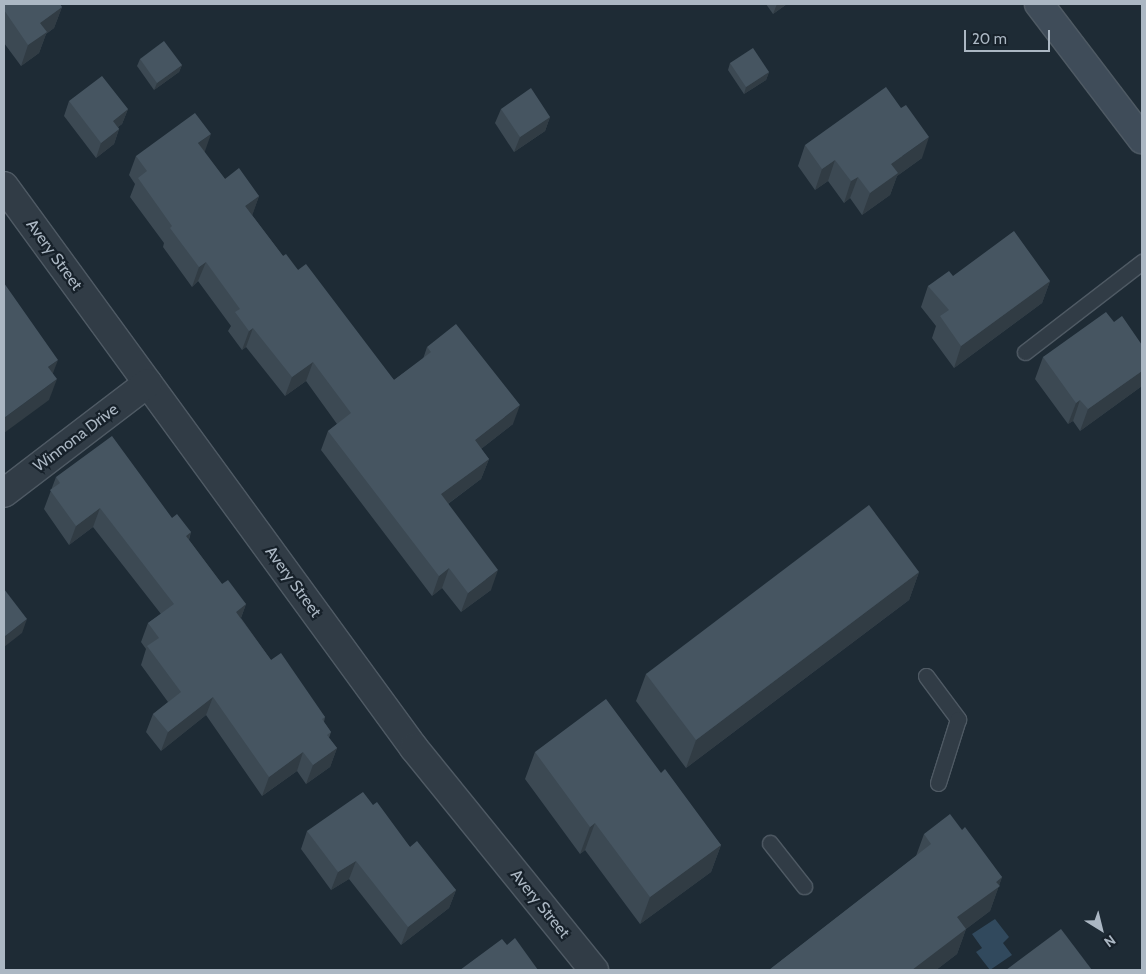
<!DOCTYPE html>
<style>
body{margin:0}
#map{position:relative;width:1146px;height:974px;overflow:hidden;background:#1e2b35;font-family:Cabin,sans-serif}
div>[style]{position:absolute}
.water>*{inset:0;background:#31495d}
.roads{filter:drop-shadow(1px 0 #4f5a64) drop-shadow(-1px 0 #4f5a64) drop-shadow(0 1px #4f5a64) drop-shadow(0 -1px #4f5a64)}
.service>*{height:15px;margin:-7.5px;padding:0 7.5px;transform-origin:7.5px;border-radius:7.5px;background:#313c46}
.minor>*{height:28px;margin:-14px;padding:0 14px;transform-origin:14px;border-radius:14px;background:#313c46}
.secondary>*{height:28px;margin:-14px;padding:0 14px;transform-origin:14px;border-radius:14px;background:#3f4c59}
.wall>*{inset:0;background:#3c4953}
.shaded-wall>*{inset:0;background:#313c44}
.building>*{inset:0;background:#465561}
span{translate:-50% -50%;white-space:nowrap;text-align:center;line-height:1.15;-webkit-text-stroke:4.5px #17212a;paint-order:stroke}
.street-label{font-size:16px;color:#abb7c3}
.frame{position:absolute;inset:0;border:5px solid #abb7c3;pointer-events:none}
.north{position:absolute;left:1076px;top:904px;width:50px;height:50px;-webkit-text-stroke:4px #17212a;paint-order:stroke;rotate:144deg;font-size:14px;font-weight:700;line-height:20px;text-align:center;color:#abb7c3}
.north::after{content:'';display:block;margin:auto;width:18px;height:22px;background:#abb7c3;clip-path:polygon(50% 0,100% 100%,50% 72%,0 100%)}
.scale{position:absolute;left:964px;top:30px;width:86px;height:22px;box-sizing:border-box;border:2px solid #abb7c3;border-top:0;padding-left:6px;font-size:15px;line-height:18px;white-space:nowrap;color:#abb7c3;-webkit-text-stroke:4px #17212a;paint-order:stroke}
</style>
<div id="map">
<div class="water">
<i style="clip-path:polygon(995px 919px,1009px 937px,1003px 943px,1012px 955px,990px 970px,976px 952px,982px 948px,972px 934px)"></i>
</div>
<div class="roads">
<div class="service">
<i style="left:1025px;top:352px;width:148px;rotate:-37.6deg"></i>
<i style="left:926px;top:676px;width:54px;rotate:53.3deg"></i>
<i style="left:958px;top:719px;width:67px;rotate:107.4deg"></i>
<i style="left:770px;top:843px;width:55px;rotate:51.7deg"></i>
</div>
<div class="minor">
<i style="left:4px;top:186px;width:696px;rotate:53.89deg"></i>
<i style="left:414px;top:748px;width:286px;rotate:51deg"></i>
<i style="left:4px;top:493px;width:181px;rotate:-37.4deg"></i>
</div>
<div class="secondary">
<i style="left:1039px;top:4px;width:170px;rotate:52.7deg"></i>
</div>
</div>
<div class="wall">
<i style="clip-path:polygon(4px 4px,62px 7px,54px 28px,46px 34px,39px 53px,21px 66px,4px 43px)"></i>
<i style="clip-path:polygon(766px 4px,787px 4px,773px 14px)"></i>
<i style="clip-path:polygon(140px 59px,182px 65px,179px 72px,154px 90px,137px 66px)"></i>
<i style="clip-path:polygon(730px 63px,769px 72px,766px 80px,744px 94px,728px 70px)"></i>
<i style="clip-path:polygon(69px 101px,128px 109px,122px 124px,118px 127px,119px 129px,114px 144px,96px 158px,64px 116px)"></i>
<i style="clip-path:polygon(501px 109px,550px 117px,545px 131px,514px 152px,495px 123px)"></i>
<i style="clip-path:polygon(805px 145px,922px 158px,897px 176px,890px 195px,862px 215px,850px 198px,844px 203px,828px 181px,815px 190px,798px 166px)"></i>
<i style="clip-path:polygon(204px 152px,225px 179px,259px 196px,252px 215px,283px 256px,298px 270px,394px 380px,423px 359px,427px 347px,513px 424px,481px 449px,489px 459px,481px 479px,448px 504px,491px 590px,461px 612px,442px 588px,432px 596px,321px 450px,328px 431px,337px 424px,306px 381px,285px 396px,246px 347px,242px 350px,228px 331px,231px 326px,198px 281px,192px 287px,163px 247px,164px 243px,130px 197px,135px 184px,129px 175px,136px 156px)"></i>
<i style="clip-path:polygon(953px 276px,1050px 281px,1042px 303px,954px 368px,932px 338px,936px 326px,921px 307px,928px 286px)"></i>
<i style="clip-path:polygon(1114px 322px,1142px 345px,1142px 386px,1080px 431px,1073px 421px,1068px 424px,1035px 379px,1043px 357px)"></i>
<i style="clip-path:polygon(56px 477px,172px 518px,191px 532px,189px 540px,222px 584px,246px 604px,241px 618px,271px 660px,325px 717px,324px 722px,331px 732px,329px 738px,337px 748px,330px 767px,306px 784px,297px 771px,262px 796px,206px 715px,161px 751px,146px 732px,153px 714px,168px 702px,141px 665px,146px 649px,141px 642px,148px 623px,161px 614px,93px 527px,69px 545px,44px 509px)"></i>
<i style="clip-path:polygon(919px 572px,909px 600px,686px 768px,636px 701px,646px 674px)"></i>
<i style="clip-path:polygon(535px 752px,661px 773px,721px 845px,711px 872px,640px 924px,585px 850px,580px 854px,525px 779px)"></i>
<i style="clip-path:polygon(373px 805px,410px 847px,456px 890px,449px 908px,401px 945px,349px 879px,331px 890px,301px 849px,307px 831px)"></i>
<i style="clip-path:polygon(962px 830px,1002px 877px,990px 911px,966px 929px,957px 954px,936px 970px,769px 970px,916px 856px,924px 834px)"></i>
</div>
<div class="shaded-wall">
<i style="clip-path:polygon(777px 4px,787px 4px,773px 14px)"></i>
<i style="clip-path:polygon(62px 7px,54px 28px,46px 34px,39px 53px,21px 66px,28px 45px,40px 23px)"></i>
<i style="clip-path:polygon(182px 65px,179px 72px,154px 90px,157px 83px)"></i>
<i style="clip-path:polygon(769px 72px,766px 80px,744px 94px,746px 87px)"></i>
<i style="clip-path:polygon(128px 109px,122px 124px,107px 135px,113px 121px)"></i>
<i style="clip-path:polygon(550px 117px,545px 131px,514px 152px,520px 137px)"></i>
<i style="clip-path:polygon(119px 129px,114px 144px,96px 158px,101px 143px)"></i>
<i style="clip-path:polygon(211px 134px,204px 154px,198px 143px)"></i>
<i style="clip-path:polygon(929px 137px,922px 158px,897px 176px,890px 195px,862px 215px,870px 193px,891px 164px)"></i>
<i style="clip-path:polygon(835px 160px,828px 181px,815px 190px,822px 169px)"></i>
<i style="clip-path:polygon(858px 177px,850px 198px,844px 203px,851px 181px)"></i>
<i style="clip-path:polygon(259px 196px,252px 216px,245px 206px)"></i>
<i style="clip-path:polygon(206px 262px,198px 281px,192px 287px,199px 267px)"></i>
<i style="clip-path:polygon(1050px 281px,1042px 303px,954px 368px,961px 346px)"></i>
<i style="clip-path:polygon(253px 328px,246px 347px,242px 350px,249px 331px)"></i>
<i style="clip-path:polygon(58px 360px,50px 381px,48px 367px)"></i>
<i style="clip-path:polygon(313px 362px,306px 381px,285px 396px,292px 377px)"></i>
<i style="clip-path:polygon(1142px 371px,1142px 386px,1080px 431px,1088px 409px)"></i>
<i style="clip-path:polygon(57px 379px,49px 400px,4px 433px,4px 418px)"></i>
<i style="clip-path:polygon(1080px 400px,1073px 421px,1068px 424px,1076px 403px)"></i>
<i style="clip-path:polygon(520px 405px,513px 424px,468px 459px,475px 440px)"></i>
<i style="clip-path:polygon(489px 459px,481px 479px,434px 514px,441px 494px)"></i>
<i style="clip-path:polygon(100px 508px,93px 527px,69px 545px,76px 526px)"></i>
<i style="clip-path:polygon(191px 532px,184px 551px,186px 536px)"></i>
<i style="clip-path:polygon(449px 568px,442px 588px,432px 596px,439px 576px)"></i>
<i style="clip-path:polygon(498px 570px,491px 590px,461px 612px,468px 593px)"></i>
<i style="clip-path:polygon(919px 572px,909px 600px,686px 768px,696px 740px)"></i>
<i style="clip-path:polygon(246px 604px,239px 623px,236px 612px)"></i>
<i style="clip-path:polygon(27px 619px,22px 633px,4px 647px,4px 637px)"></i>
<i style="clip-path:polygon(213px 697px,206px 715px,161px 751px,168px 732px)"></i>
<i style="clip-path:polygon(337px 748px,330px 767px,306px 784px,313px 765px)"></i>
<i style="clip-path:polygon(303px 752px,297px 771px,262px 796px,269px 777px)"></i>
<i style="clip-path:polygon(595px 823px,585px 850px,580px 854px,590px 827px)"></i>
<i style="clip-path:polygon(721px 845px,711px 872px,640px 924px,650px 897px)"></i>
<i style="clip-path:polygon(356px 861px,349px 879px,331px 890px,338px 872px)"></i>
<i style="clip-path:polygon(1002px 877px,990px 911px,966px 929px,957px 954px,936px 970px,912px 970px,957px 917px)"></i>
<i style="clip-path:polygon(456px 890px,449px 908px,401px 945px,408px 927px)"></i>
</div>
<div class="building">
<i style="clip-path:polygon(4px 4px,60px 4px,62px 7px,40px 23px,47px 32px,28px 45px,4px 10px)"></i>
<i style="clip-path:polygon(164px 41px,182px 65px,157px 83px,140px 59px)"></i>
<i style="clip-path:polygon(753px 48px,769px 72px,746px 87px,730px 63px)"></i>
<i style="clip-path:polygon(102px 76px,128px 109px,113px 121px,119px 129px,101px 143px,69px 101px)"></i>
<i style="clip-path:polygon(886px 87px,901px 108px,906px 105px,929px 137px,891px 164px,898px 173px,870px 193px,858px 177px,851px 181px,835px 160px,822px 169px,805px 145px)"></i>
<i style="clip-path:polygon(531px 88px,550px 117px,520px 137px,501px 109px)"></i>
<i style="clip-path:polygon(195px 113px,211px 134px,198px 143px,225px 179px,239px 168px,259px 196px,245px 206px,283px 256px,286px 254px,298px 270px,306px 264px,394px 380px,431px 352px,427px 347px,456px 324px,520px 405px,475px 440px,489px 459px,441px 494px,498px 570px,468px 593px,449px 568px,439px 576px,328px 431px,351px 413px,313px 362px,292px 377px,253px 328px,249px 331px,235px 312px,240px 309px,206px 262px,199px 267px,170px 228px,172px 226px,138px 178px,147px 171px,136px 156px)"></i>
<i style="clip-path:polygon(1014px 231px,1050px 281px,961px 346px,940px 316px,949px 310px,928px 286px,949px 271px,953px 276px)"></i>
<i style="clip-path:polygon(4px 283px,58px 360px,48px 367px,57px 379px,4px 418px)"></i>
<i style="clip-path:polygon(1106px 312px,1114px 322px,1122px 316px,1142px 345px,1142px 371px,1088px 409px,1080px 400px,1076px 403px,1043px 357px)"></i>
<i style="clip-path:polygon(112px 436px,172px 518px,177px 514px,191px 532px,186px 536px,222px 584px,228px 580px,246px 604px,236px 612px,271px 660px,281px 653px,325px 717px,322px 719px,331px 732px,327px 735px,337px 748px,313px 765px,303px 752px,269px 777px,213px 697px,168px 732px,153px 714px,181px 692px,147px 646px,159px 638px,148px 623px,174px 604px,100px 508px,76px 526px,50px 490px,60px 483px,56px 477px)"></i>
<i style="clip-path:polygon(869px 505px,919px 572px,696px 740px,646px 674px)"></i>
<i style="clip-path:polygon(4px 589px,27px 619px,4px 637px)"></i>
<i style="clip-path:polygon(606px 699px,661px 773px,665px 769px,721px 845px,650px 897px,595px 823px,590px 827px,535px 752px)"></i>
<i style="clip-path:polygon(363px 792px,373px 805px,377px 802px,410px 847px,417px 841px,456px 890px,408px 927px,356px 861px,338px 872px,307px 831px)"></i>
<i style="clip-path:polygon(950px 814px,962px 830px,965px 827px,1002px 877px,996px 882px,1000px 886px,957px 917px,966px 929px,912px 970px,769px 970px,931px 844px,924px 834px)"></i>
<i style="clip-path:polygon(1061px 929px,1092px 970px,1006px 970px)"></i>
<i style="clip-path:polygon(515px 938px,538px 970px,460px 970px,502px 939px,507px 945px)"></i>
</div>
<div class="street-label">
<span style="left:54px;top:255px;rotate:54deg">Avery Street</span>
<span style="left:76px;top:438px;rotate:-37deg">Winnona Drive</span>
<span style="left:293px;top:582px;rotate:54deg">Avery Street</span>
<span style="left:540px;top:904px;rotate:51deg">Avery Street</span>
</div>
<div class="frame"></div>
<div class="north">N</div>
<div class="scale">20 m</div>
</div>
